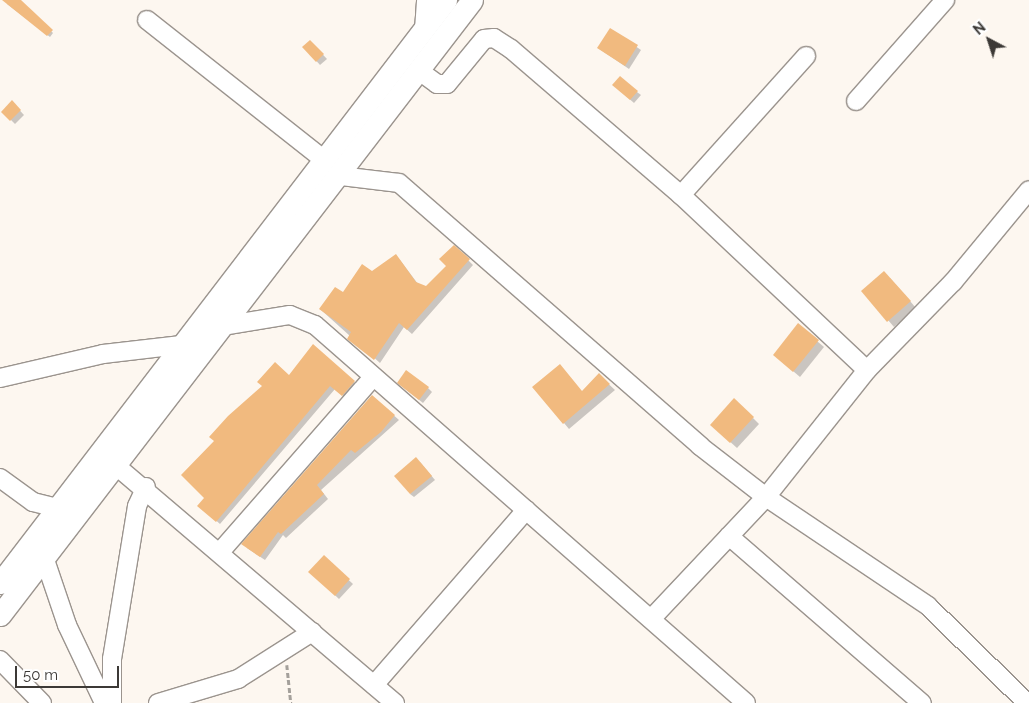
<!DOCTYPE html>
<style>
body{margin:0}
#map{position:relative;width:1029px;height:703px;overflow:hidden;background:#fdf7f0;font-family:Raleway,sans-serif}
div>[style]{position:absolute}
.shadow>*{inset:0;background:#0003}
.building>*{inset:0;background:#f1ba7f}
.path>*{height:2.5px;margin-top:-1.25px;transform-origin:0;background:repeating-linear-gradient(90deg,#a4a09b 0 5px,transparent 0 7.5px)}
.roads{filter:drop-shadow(1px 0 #9b948e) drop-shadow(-1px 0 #9b948e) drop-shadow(0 1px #9b948e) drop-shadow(0 -1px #9b948e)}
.minor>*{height:18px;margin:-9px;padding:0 9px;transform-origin:9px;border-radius:9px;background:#fff}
.major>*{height:21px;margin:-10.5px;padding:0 10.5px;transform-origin:10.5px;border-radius:10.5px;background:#fff}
span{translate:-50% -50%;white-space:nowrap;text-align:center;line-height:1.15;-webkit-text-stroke:4.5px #fff;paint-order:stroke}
.north{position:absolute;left:964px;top:15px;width:50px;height:50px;-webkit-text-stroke:4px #fff;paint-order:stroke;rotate:320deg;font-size:14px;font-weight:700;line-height:20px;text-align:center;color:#3c3936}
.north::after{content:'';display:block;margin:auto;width:18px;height:22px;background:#3c3936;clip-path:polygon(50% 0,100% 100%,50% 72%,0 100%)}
.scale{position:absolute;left:15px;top:666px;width:104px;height:22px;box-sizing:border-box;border:2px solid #3c3936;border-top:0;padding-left:6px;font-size:15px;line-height:18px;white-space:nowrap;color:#3c3936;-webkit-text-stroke:4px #fff;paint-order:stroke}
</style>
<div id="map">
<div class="shadow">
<i style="clip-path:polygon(11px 0,20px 0,53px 33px,50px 37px,7px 4px)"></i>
<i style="clip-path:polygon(612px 30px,641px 50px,629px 69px,598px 48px)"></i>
<i style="clip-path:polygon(310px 41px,327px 59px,320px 65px,304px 47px)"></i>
<i style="clip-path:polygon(618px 89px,637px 92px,641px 95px,634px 103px)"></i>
<i style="clip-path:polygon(12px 102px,24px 115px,15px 124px,3px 112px)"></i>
<i style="clip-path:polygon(454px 246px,473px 265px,412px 334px,404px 327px,380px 363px,320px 309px,372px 272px,400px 260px,418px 284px,426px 287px,448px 266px)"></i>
<i style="clip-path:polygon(890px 278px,916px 308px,894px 327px,863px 291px)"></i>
<i style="clip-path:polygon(798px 325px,824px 347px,800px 377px,780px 360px)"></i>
<i style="clip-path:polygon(313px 345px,358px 386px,347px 399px,335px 389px,220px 524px,203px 509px)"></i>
<i style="clip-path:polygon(599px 375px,615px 390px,569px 429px,534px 387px,582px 392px)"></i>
<i style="clip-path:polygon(403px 387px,428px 388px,432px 392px,423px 403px)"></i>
<i style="clip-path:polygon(372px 396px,399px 420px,321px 490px,328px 499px,286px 538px,283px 535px,265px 560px,247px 548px)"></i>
<i style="clip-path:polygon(753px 418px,759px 424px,737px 448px,717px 430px)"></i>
<i style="clip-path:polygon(420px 462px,435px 480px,414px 497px,410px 494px)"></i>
<i style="clip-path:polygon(324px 557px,353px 584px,339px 599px,310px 572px)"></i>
</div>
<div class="building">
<i style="clip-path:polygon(2px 0,21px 0,53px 30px,47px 36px)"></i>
<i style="clip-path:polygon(610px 28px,638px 45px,625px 66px,597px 48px)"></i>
<i style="clip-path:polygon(310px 40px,324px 54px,316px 62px,302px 47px)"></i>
<i style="clip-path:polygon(620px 76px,638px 91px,630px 100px,612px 85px)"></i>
<i style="clip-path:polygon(12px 100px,21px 110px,10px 121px,1px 112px)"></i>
<i style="clip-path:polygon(454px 245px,470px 259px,407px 330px,399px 323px,374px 360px,347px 339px,351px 332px,319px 309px,335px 287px,343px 292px,362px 264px,372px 271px,396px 254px,416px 282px,426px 286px,446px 266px,439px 259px)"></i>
<i style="clip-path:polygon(884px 271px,911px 301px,887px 322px,861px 291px)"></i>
<i style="clip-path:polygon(798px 323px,819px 340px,793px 372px,773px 355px)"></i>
<i style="clip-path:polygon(313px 344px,355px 381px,342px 396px,330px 386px,216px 522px,197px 506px,204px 498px,181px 475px,214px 441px,209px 437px,228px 416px,262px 386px,257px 382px,275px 362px,289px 375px)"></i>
<i style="clip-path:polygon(560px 364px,582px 391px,599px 373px,610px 384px,563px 424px,532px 387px)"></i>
<i style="clip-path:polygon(406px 370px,429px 387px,419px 400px,397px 383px)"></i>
<i style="clip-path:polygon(372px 395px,395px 415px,381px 432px,355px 453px,351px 450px,317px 485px,324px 494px,281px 534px,278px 532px,260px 557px,241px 544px)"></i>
<i style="clip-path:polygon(734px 398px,754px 417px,730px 443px,710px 425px)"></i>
<i style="clip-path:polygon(416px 457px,432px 476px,410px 494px,394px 476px)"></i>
<i style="clip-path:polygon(324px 555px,350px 579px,335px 596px,308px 572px)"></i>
</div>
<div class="path">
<i style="left:287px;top:665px;width:38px;rotate:84deg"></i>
</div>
<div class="roads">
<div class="minor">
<i style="left:147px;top:20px;width:226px;rotate:38.3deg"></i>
<i style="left:424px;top:30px;width:30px;rotate:-86deg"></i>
<i style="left:418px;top:70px;width:24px;rotate:36deg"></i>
<i style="left:437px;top:84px;width:10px"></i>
<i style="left:447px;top:84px;width:58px;rotate:-50.6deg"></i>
<i style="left:484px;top:39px;width:10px;rotate:-6deg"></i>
<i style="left:494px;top:38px;width:20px;rotate:33deg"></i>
<i style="left:511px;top:49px;width:224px;rotate:40.7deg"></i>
<i style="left:681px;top:195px;width:255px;rotate:43.3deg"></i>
<i style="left:856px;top:101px;width:135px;rotate:-48.6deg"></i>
<i style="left:340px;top:176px;width:59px;rotate:6.8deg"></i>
<i style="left:399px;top:183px;width:400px;rotate:41.1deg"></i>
<i style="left:700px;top:446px;width:83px;rotate:37.7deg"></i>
<i style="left:766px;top:497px;width:195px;rotate:33.9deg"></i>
<i style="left:928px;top:606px;width:139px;rotate:44.4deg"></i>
<i style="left:681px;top:195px;width:187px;rotate:-48deg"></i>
<i style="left:222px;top:326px;width:69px;rotate:-9.2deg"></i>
<i style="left:290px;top:315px;width:27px;rotate:22deg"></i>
<i style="left:315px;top:325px;width:573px;rotate:41.25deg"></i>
<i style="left:0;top:378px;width:106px;rotate:-13.1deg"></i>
<i style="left:103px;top:354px;width:79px;rotate:-6.6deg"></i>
<i style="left:114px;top:464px;width:369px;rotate:40.4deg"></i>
<i style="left:0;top:478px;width:41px;rotate:36deg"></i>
<i style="left:33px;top:502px;width:25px;rotate:14deg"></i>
<i style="left:729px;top:536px;width:255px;rotate:40.9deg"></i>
<i style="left:220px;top:552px;width:232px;rotate:-48.8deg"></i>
<i style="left:44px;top:557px;width:72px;rotate:71.3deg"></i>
<i style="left:67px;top:625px;width:86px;rotate:64.6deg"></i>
<i style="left:651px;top:619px;width:168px;rotate:-46.7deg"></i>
<i style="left:766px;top:497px;width:162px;rotate:-51.5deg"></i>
<i style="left:867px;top:370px;width:123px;rotate:-45.7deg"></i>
<i style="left:953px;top:282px;width:119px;rotate:-50.4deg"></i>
<i style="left:0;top:660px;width:60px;rotate:45.7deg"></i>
<i style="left:374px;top:685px;width:232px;rotate:-49deg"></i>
<i style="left:112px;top:703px;width:44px;rotate:-90deg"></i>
<i style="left:112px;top:659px;width:155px;rotate:-80.7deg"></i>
<i style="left:137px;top:506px;width:21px;rotate:-65deg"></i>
<i style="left:158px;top:703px;width:84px;rotate:-16.7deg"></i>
<i style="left:238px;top:679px;width:88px;rotate:-32.4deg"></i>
</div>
<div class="major">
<i style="left:0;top:583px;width:734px;rotate:-52.58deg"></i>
<i style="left:0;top:615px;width:775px;rotate:-52.49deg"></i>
</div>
</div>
<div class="north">N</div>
<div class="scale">50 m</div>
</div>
